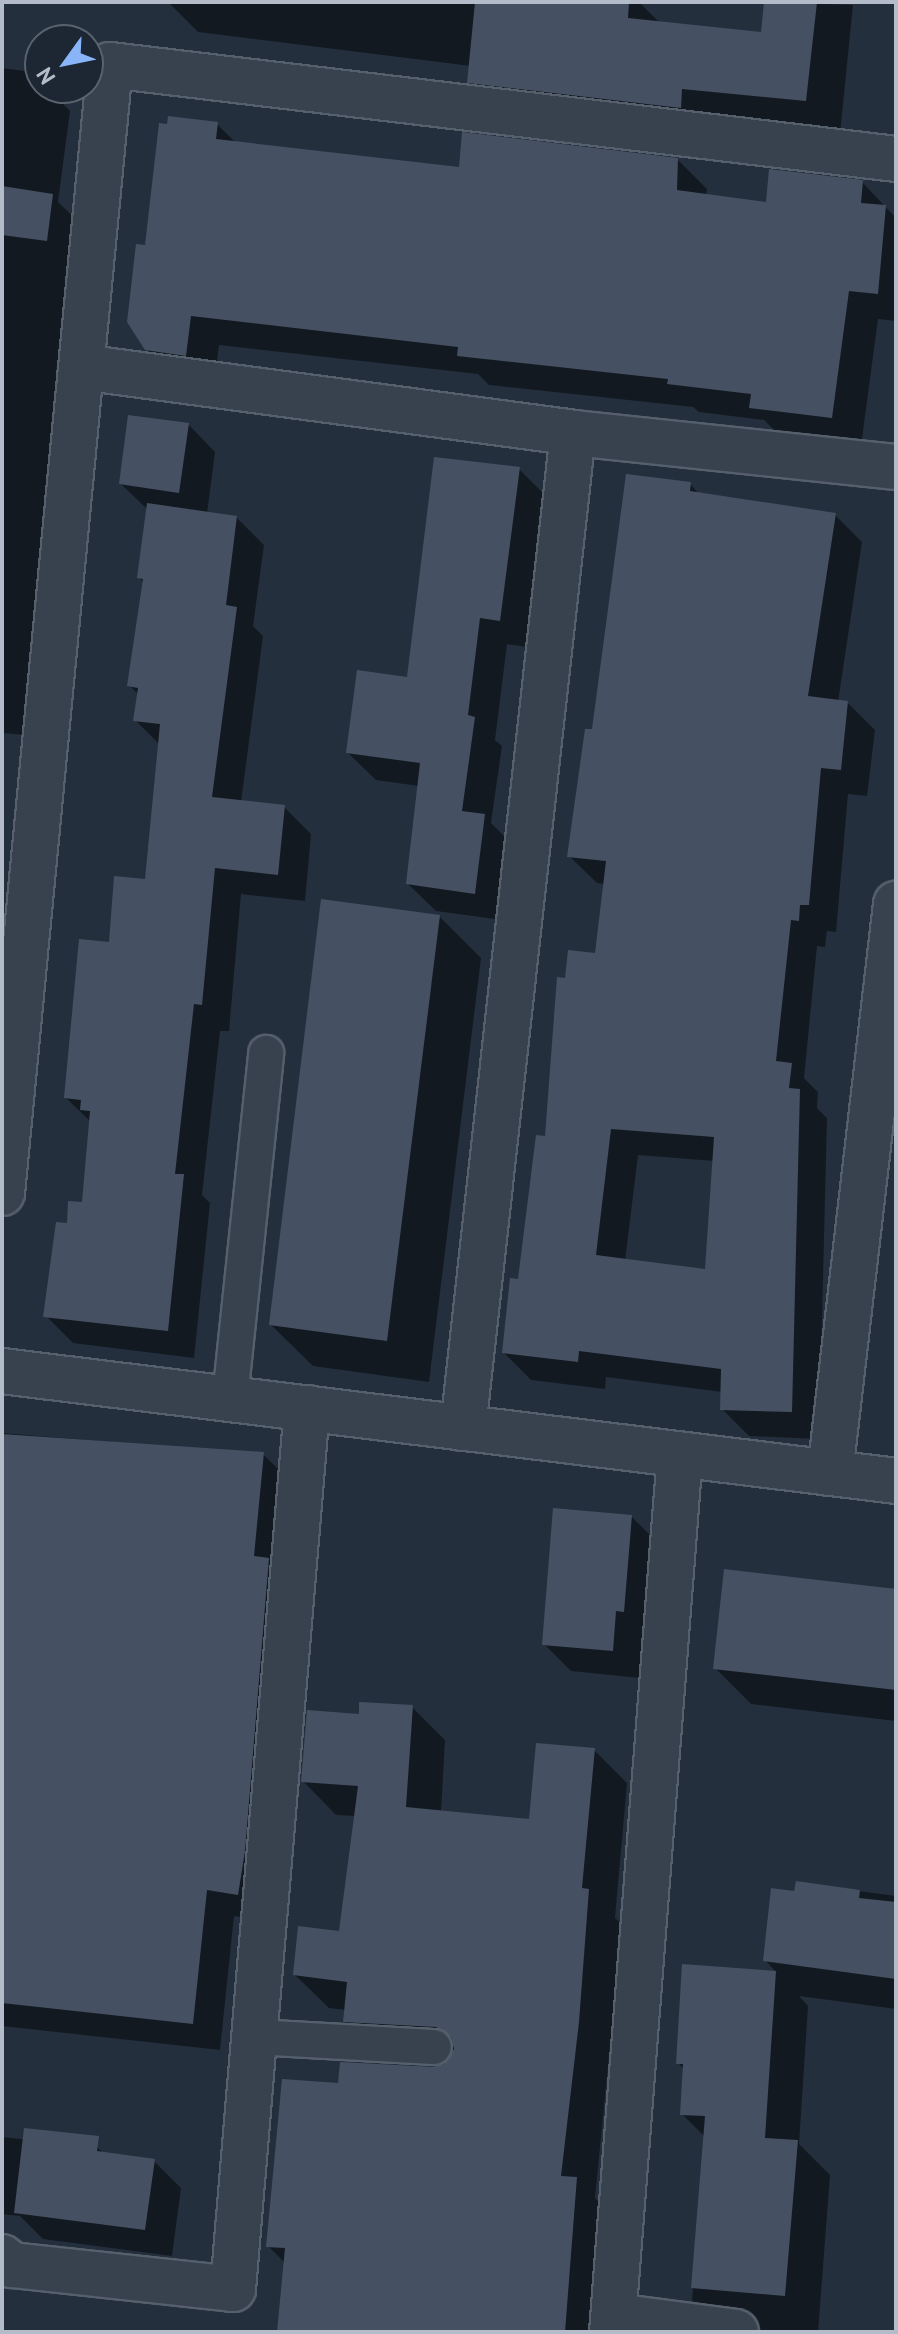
<!DOCTYPE html>
<style>
body{margin:0}
#map{position:relative;width:898px;height:2334px;overflow:hidden;background:#242f3e;font-family:"PT Sans",sans-serif}
div>[style]{position:absolute}
.shadow>*{inset:0;background:#0007}
.building>*{inset:0;background:#455162}
.roads{filter:drop-shadow(2px 0 #565f6c) drop-shadow(-2px 0 #565f6c) drop-shadow(0 2px #565f6c) drop-shadow(0 -2px #565f6c)}
.lane>*{height:34px;margin:-17px;padding:0 17px;transform-origin:17px;border-radius:17px;background:#38414e}
.street>*{height:44px;margin:-22px;padding:0 22px;transform-origin:22px;border-radius:22px;background:#38414e}
span{translate:-50% -50%;white-space:nowrap;text-align:center;line-height:1.15;-webkit-text-stroke:7px #1d2633;paint-order:stroke}
.frame{position:absolute;inset:0;border:4px solid #b4bcc9;pointer-events:none}
.north{position:absolute;left:24px;top:24px;width:80px;height:80px;box-sizing:border-box;background:#1d2633;border:2px solid #59626f;border-radius:50%;rotate:237deg;font-size:22px;font-weight:700;line-height:32px;text-align:center;color:#b4bcc9}
.north::after{content:'';display:block;margin:auto;width:28px;height:36px;background:#8ab4f8;clip-path:polygon(50% 0,100% 100%,50% 72%,0 100%)}
</style>
<div id="map">
<div class="shadow">
<i style="clip-path:polygon(168px 2px,639px 2px,660px 23px,762px 34px,766px 2px,853px 5px,840px 134px,503px 116px,469px 82px,471px 66px,198px 32px)"></i>
<i style="clip-path:polygon(2px 68px,32px 72px,40px 88px,48px 88px,70px 111px,58px 202px,91px 234px,68px 276px,55px 389px,66px 400px,38px 736px,2px 733px)"></i>
<i style="clip-path:polygon(217px 124px,237px 144px,461px 169px,678px 160px,707px 189px,706px 196px,768px 204px,862px 182px,896px 218px,896px 321px,878px 319px,861px 446px,780px 436px,764px 420px,699px 412px,693px 407px,489px 385px,478px 374px,219px 345px,214px 384px,177px 379px,147px 349px,147px 247px)"></i>
<i style="clip-path:polygon(188px 424px,215px 452px,207px 514px,237px 518px,264px 545px,253px 626px,263px 636px,241px 802px,284px 807px,311px 834px,305px 901px,241px 894px,229px 1031px,220px 1031px,202px 1195px,210px 1203px,194px 1358px,73px 1343px,46px 1316px,69px 1225px,84px 1204px,91px 1122px,66px 1098px,111px 944px,147px 881px,160px 745px,135px 720px,139px 695px,129px 685px,144px 583px,139px 577px,148px 510px,121px 484px)"></i>
<i style="clip-path:polygon(519px 469px,546px 496px,527px 647px,507px 644px,495px 740px,502px 746px,491px 823px,511px 843px,502px 920px,436px 911px,408px 884px,419px 786px,376px 780px,348px 753px,409px 679px)"></i>
<i style="clip-path:polygon(evenodd,690px 484px,700px 495px,835px 515px,862px 542px,838px 702px,848px 703px,875px 730px,867px 796px,848px 794px,836px 932px,827px 931px,825px 947px,817px 946px,804px 1078px,818px 1092px,817px 1108px,827px 1118px,819px 1439px,749px 1436px,722px 1409px,722px 1392px,606px 1377px,605px 1389px,531px 1380px,504px 1353px,547px 1139px,567px 980px,597px 955px,605px 884px,597px 883px,569px 856px,594px 731px,690px 484px,638px 1155px,714px 1161px,707px 1271px,625px 1261px,638px 1155px)"></i>
<i style="clip-path:polygon(440px 917px,481px 958px,429px 1382px,313px 1366px,271px 1325px)"></i>
<i style="clip-path:polygon(2px 1433px,263px 1454px,290px 1481px,265px 1921px,234px 1916px,220px 2050px,2px 2026px)"></i>
<i style="clip-path:polygon(632px 1517px,659px 1544px,651px 1638px,642px 1637px,640px 1678px,571px 1671px,544px 1644px)"></i>
<i style="clip-path:polygon(896px 1591px,896px 1721px,751px 1704px,715px 1668px)"></i>
<i style="clip-path:polygon(412px 1707px,445px 1740px,441px 1812px,531px 1822px,594px 1750px,627px 1783px,615px 1918px,622px 1924px,595px 2198px,609px 2212px,603px 2332px,279px 2332px,285px 2263px,268px 2246px,339px 2085px,433px 2069px,450px 2060px,379px 2054px,345px 2021px,346px 2010px,329px 2008px,295px 1975px,340px 1933px,356px 1816px,336px 1815px,303px 1781px,361px 1716px)"></i>
<i style="clip-path:polygon(797px 1883px,896px 1896px,896px 2009px,799px 1996px,808px 2006px,799px 2144px,830px 2175px,818px 2332px,724px 2332px,692px 2300px,705px 2137px,682px 2114px,685px 2070px,678px 2063px,684px 1966px,777px 1973px,765px 1960px)"></i>
<i style="clip-path:polygon(2px 2137px,97px 2147px,104px 2154px,154px 2161px,181px 2188px,172px 2256px,43px 2239px,20px 2216px,2px 2214px)"></i>
</div>
<div class="building">
<i style="clip-path:polygon(475px 2px,629px 2px,628px 18px,761px 32px,764px 2px,817px 2px,806px 101px,682px 89px,681px 108px,467px 83px)"></i>
<i style="clip-path:polygon(168px 116px,218px 122px,216px 139px,459px 167px,462px 132px,678px 158px,677px 190px,766px 202px,769px 169px,863px 180px,861px 203px,886px 205px,878px 294px,849px 291px,832px 418px,749px 408px,751px 394px,667px 384px,668px 379px,457px 356px,458px 347px,191px 316px,186px 356px,145px 350px,127px 322px,136px 244px,145px 245px,159px 123px,167px 124px)"></i>
<i style="clip-path:polygon(2px 186px,53px 194px,47px 241px,2px 235px)"></i>
<i style="clip-path:polygon(128px 415px,189px 423px,179px 493px,119px 484px)"></i>
<i style="clip-path:polygon(434px 457px,520px 467px,500px 621px,480px 618px,468px 715px,475px 717px,462px 811px,485px 814px,475px 894px,406px 884px,420px 763px,346px 753px,357px 670px,407px 677px)"></i>
<i style="clip-path:polygon(evenodd,626px 474px,691px 482px,690px 491px,836px 513px,808px 696px,848px 701px,841px 770px,821px 768px,809px 905px,800px 905px,799px 921px,791px 920px,776px 1061px,792px 1063px,789px 1088px,800px 1089px,792px 1412px,720px 1410px,721px 1369px,579px 1351px,578px 1362px,502px 1353px,510px 1278px,518px 1279px,536px 1135px,545px 1136px,557px 977px,565px 978px,568px 950px,595px 953px,606px 861px,567px 857px,585px 729px,592px 729px,626px 474px,611px 1129px,714px 1137px,705px 1269px,596px 1255px,611px 1129px)"></i>
<i style="clip-path:polygon(147px 503px,237px 516px,226px 605px,237px 607px,212px 797px,285px 805px,278px 875px,215px 868px,202px 1005px,194px 1004px,175px 1174px,184px 1174px,168px 1331px,43px 1317px,56px 1222px,67px 1223px,68px 1201px,82px 1202px,90px 1111px,80px 1110px,81px 1100px,64px 1098px,79px 939px,109px 942px,114px 876px,145px 879px,160px 724px,133px 721px,138px 688px,127px 686px,143px 579px,137px 578px)"></i>
<i style="clip-path:polygon(321px 899px,440px 915px,387px 1341px,269px 1325px)"></i>
<i style="clip-path:polygon(2px 1434px,264px 1452px,254px 1556px,269px 1558px,245px 1851px,238px 1895px,207px 1890px,193px 2024px,2px 2003px)"></i>
<i style="clip-path:polygon(553px 1508px,632px 1515px,624px 1612px,616px 1611px,613px 1651px,542px 1645px)"></i>
<i style="clip-path:polygon(724px 1569px,896px 1589px,896px 1690px,713px 1669px)"></i>
<i style="clip-path:polygon(359px 1702px,413px 1705px,406px 1807px,529px 1819px,536px 1743px,595px 1748px,582px 1888px,589px 1889px,579px 2022px,561px 2176px,577px 2177px,565px 2332px,277px 2332px,285px 2248px,266px 2247px,282px 2079px,338px 2083px,340px 2062px,434px 2067px,444px 2064px,454px 2049px,451px 2037px,436px 2027px,343px 2022px,347px 1982px,293px 1975px,298px 1926px,339px 1931px,358px 1786px,301px 1782px,307px 1710px,359px 1714px)"></i>
<i style="clip-path:polygon(796px 1881px,860px 1890px,859px 1898px,896px 1902px,896px 1979px,763px 1961px,771px 1888px,794px 1891px)"></i>
<i style="clip-path:polygon(682px 1964px,776px 1971px,765px 2138px,798px 2140px,785px 2296px,691px 2288px,705px 2116px,680px 2115px,683px 2064px,676px 2064px)"></i>
<i style="clip-path:polygon(24px 2128px,99px 2136px,97px 2151px,155px 2159px,145px 2230px,14px 2213px)"></i>
</div>
<div class="roads">
<div class="lane">
<i style="left:230px;top:1398px;width:347px;rotate:-84deg"></i>
<i style="left:254px;top:2037px;width:180px;rotate:3.2deg"></i>
</div>
<div class="street">
<i style="left:81px;top:367px;width:496px;rotate:7.6deg"></i>
<i style="left:573px;top:433px;width:325px;rotate:6deg"></i>
<i style="left:2px;top:1193px;width:1133px;rotate:-84.53deg"></i>
<i style="left:110px;top:65px;width:792px;rotate:6.82deg"></i>
<i style="left:2px;top:1371px;width:901px;rotate:7.01deg"></i>
<i style="left:463px;top:1428px;width:1001px;rotate:-83.69deg"></i>
<i style="left:830px;top:1473px;width:573px;rotate:-83.38deg"></i>
<i style="left:2px;top:2257px;width:13px;rotate:39deg"></i>
<i style="left:12px;top:2265px;width:222px;rotate:6.2deg"></i>
<i style="left:233px;top:2289px;width:884px;rotate:-85.2deg"></i>
<i style="left:614px;top:2316px;width:123px;rotate:7.5deg"></i>
<i style="left:612px;top:2332px;width:880px;rotate:-85.57deg"></i>
</div>
</div>
<div class="frame"></div>
<div class="north">N</div>
</div>
